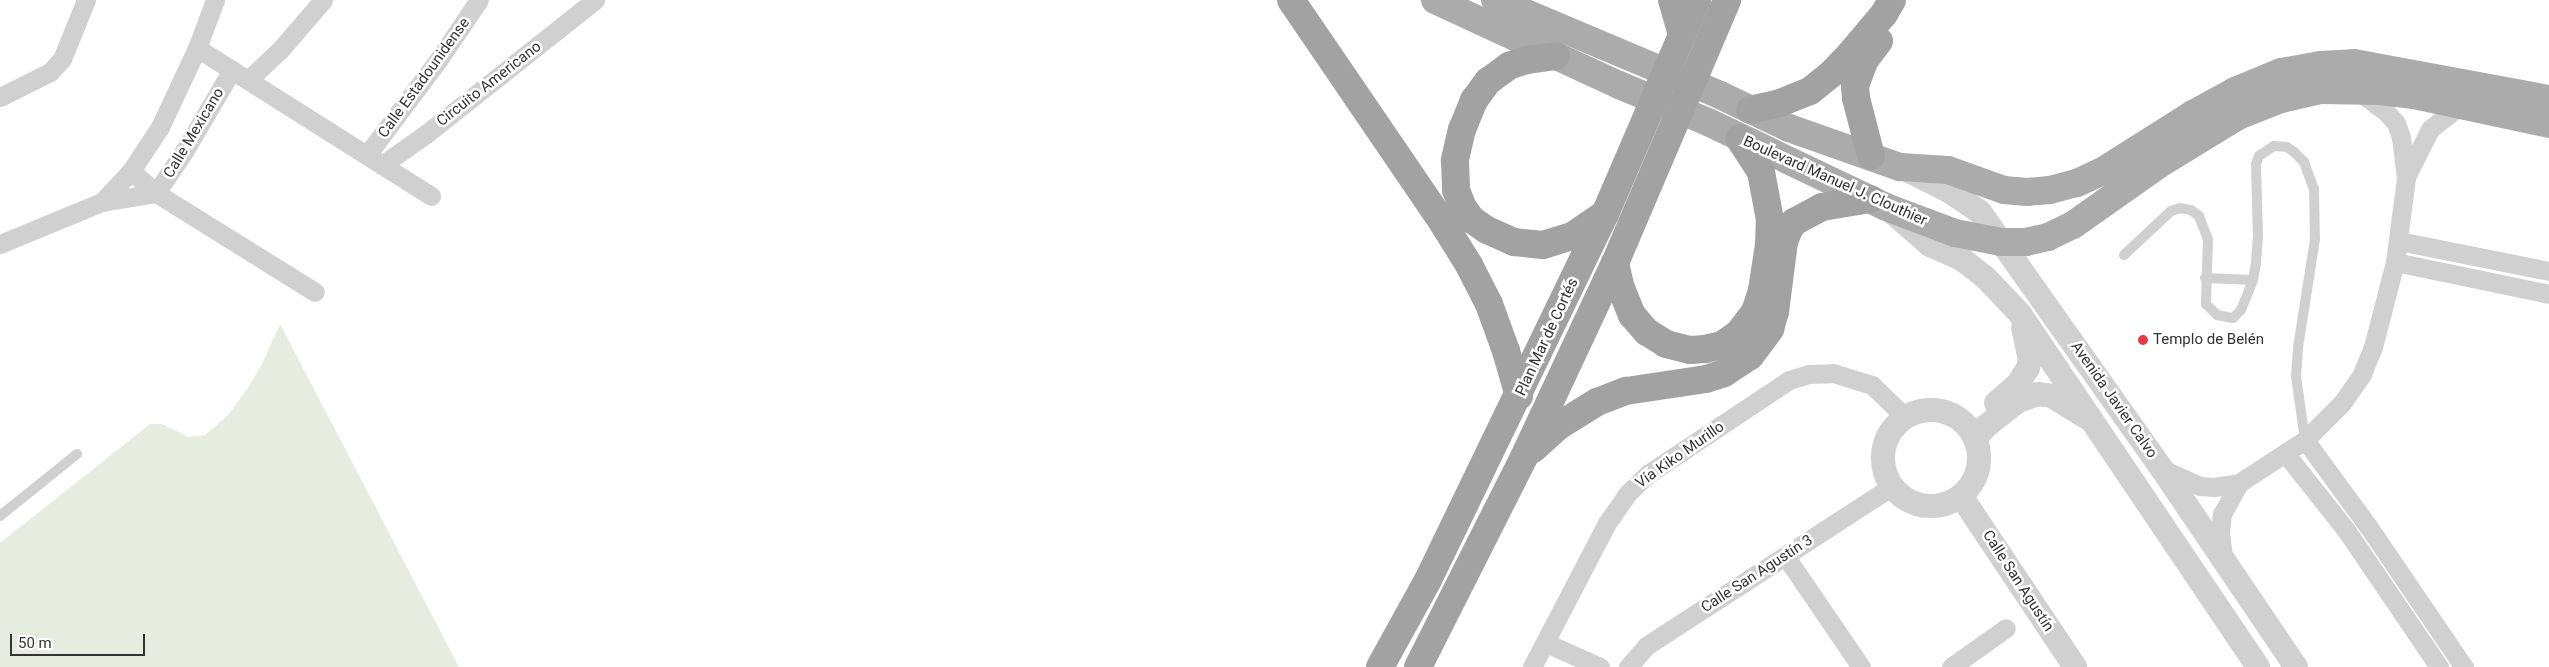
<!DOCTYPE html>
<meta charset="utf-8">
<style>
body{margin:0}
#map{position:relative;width:2549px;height:667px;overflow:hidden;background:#fff;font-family:Roboto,sans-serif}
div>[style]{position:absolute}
.green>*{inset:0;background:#e6ecdf}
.service>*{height:10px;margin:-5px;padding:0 5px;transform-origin:5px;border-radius:5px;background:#d0d0d0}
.minor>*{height:19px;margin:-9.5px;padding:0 9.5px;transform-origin:9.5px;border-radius:9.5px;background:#d0d0d0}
.tertiary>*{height:24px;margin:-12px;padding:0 12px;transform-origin:12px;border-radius:12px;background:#d0d0d0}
.tertiary>.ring{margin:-12px;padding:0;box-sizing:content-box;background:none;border:24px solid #d0d0d0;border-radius:50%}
.primary>*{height:28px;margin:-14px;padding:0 14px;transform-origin:14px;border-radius:14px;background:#ababab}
.trunk>*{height:28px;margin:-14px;padding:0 14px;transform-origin:14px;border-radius:14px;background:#a2a2a2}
.dots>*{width:14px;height:14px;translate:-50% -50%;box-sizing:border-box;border:2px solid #fff;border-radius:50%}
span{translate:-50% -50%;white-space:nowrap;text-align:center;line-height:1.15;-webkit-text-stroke:5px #fff;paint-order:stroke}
.street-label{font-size:15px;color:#333}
.poi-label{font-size:15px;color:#333}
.left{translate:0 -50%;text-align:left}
.scale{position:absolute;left:10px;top:634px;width:135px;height:22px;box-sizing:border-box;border:2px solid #333;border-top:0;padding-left:6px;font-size:15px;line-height:18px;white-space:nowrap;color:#333;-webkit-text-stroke:4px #fff;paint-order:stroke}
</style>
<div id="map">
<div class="green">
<i style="clip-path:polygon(280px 324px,459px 667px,0 667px,0 543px,150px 424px,162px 424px,189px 437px,205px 435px,228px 415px,246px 391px,262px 364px)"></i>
</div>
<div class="service">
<i style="left:2124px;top:255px;width:64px;rotate:-43.1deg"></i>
<i style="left:2171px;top:211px;width:9px;rotate:-18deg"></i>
<i style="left:2180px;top:208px;width:11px;rotate:10deg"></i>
<i style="left:2191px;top:210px;width:10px;rotate:37deg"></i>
<i style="left:2199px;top:216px;width:25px;rotate:69deg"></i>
<i style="left:2208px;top:239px;width:65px;rotate:91.8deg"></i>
<i style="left:2206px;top:304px;width:16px;rotate:45deg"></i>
<i style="left:2217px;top:315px;width:16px;rotate:11deg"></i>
<i style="left:2233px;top:318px;width:11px;rotate:-45deg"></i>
<i style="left:2241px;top:310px;width:32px;rotate:-68deg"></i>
<i style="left:2253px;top:280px;width:17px;rotate:-80deg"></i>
<i style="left:2256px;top:263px;width:26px;rotate:-86deg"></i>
<i style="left:2258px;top:237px;width:73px;rotate:-91.6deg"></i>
<i style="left:2256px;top:164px;width:9px;rotate:-69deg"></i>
<i style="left:2259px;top:156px;width:18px;rotate:-34deg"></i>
<i style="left:2274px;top:146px;width:13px;rotate:4deg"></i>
<i style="left:2287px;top:147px;width:9px;rotate:36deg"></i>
<i style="left:2294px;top:152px;width:14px;rotate:45deg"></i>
<i style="left:2304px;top:162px;width:29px;rotate:70deg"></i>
<i style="left:2314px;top:189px;width:50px;rotate:88.9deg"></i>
<i style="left:2315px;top:239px;width:110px;rotate:98.9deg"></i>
<i style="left:2298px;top:348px;width:28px;rotate:94deg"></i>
<i style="left:2296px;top:376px;width:65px;rotate:82deg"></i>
<i style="left:2205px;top:278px;width:48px;rotate:2.4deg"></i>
<i style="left:0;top:516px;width:99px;rotate:-38.8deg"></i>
</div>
<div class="minor">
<i style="left:197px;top:48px;width:277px;rotate:32.3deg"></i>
<i style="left:248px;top:80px;width:44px;rotate:-43.2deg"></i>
<i style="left:280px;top:50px;width:66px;rotate:-49.3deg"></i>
<i style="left:0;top:97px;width:56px;rotate:-26.6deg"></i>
<i style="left:50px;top:72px;width:18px;rotate:-47deg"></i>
<i style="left:62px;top:59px;width:64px;rotate:-67.9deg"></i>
<i style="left:367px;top:155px;width:120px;rotate:-53.1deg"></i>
<i style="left:439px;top:59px;width:71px;rotate:-55.9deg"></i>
<i style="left:382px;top:165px;width:54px;rotate:-35.2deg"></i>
<i style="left:426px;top:134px;width:216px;rotate:-38.4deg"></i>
<i style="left:131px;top:171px;width:33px;rotate:41deg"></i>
<i style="left:156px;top:193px;width:187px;rotate:31.9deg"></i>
<i style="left:2407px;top:175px;width:51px;rotate:-63.4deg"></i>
<i style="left:2430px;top:129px;width:39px;rotate:-38deg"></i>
<i style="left:156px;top:193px;width:52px;rotate:-56deg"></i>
<i style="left:185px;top:150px;width:93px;rotate:-59.6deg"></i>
<i style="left:102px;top:202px;width:42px;rotate:-46.9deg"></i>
<i style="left:131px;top:171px;width:53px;rotate:-56.6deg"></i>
<i style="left:160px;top:127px;width:87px;rotate:-64.9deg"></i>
<i style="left:197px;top:48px;width:51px;rotate:-69.4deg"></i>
<i style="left:2399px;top:241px;width:153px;rotate:11.3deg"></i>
<i style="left:0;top:244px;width:110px;rotate:-22.4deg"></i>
<i style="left:102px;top:202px;width:55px;rotate:-9.5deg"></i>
<i style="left:2395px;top:262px;width:157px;rotate:11.7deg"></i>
<i style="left:2305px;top:440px;width:107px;rotate:53.8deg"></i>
<i style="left:2368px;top:526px;width:171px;rotate:55.8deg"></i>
<i style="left:2285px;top:453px;width:98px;rotate:51.6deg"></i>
<i style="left:2346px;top:530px;width:166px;rotate:55.8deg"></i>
<i style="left:2162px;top:469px;width:42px;rotate:24.1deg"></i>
<i style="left:2200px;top:486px;width:14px;rotate:4deg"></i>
<i style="left:2214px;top:487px;width:25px;rotate:-9deg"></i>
<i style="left:2239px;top:483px;width:79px;rotate:-33.1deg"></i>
<i style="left:2305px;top:440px;width:52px;rotate:-45deg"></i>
<i style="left:2342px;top:403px;width:35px;rotate:-55deg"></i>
<i style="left:2362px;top:374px;width:29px;rotate:-68deg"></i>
<i style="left:2373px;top:347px;width:88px;rotate:-75.5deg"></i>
<i style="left:2395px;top:262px;width:85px;rotate:-82.5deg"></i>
<i style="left:2406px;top:178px;width:41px;rotate:-97deg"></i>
<i style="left:2401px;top:137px;width:15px;rotate:-110deg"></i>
<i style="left:2396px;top:123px;width:15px;rotate:-132deg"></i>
<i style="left:2386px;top:112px;width:36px;rotate:-143deg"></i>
<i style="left:1786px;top:557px;width:133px;rotate:55.7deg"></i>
<i style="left:2223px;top:557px;width:25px;rotate:-97deg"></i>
<i style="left:2220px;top:532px;width:18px;rotate:-84deg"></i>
<i style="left:2222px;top:514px;width:35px;rotate:-61deg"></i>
<i style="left:1546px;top:643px;width:59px;rotate:24deg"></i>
<i style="left:1532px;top:667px;width:162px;rotate:-62.5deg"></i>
<i style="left:1607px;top:523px;width:35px;rotate:-55deg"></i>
<i style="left:1627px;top:494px;width:29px;rotate:-44deg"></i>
<i style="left:1648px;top:474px;width:169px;rotate:-33.7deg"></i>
<i style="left:1789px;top:380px;width:21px;rotate:-17deg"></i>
<i style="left:1809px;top:374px;width:24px;rotate:-2deg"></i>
<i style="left:1833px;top:373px;width:41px;rotate:17.1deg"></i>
<i style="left:1872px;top:385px;width:46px;rotate:44.1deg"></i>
<i style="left:1628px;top:667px;width:28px;rotate:-49deg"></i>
<i style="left:1646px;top:646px;width:292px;rotate:-33deg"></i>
<i style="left:1951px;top:667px;width:67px;rotate:-35.3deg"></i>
</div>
<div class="tertiary">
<i style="left:1905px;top:169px;width:49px;rotate:26.6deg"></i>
<i style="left:1949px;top:191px;width:37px;rotate:34deg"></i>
<i style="left:1980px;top:212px;width:315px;rotate:54.7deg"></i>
<i style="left:2162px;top:469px;width:239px;rotate:55.9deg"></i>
<i style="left:1891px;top:211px;width:52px;rotate:41.1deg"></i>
<i style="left:1930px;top:245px;width:36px;rotate:24deg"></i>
<i style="left:1963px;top:260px;width:29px;rotate:38deg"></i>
<i style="left:1986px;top:278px;width:50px;rotate:46.6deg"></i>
<i style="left:2020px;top:314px;width:426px;rotate:56deg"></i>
<i style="left:1996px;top:403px;width:29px;rotate:-41deg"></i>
<i style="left:2018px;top:384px;width:19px;rotate:-58deg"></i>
<i style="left:2028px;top:368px;width:8px;rotate:-76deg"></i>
<i style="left:2030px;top:360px;width:33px;rotate:-102deg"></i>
<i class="ring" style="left:1883px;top:410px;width:72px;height:72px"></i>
<i style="left:1975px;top:439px;width:16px;rotate:-50deg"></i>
<i style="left:1985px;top:427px;width:42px;rotate:-38.2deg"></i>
<i style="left:2018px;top:401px;width:21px;rotate:-19deg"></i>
<i style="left:2038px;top:394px;width:14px;rotate:8deg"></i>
<i style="left:2052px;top:396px;width:40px;rotate:32deg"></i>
<i style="left:1961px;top:496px;width:206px;rotate:56.3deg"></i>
</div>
<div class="primary">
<i style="left:1435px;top:0;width:203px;rotate:24.8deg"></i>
<i style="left:1619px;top:85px;width:96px;rotate:22.6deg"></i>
<i style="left:1708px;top:122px;width:197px;rotate:25.5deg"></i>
<i style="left:1886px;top:207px;width:74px;rotate:20.6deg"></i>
<i style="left:1955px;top:233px;width:47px;rotate:11.1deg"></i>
<i style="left:2001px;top:242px;width:25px"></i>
<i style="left:2026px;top:242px;width:23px;rotate:-13deg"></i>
<i style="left:2048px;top:237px;width:28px;rotate:-26deg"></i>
<i style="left:2073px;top:225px;width:108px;rotate:-35.2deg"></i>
<i style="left:2161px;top:163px;width:90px;rotate:-31.4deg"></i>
<i style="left:2238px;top:116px;width:46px;rotate:-21.6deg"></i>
<i style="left:2281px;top:99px;width:40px;rotate:-13deg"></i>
<i style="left:2320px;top:90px;width:60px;rotate:1deg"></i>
<i style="left:2380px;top:91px;width:34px;rotate:7deg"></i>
<i style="left:2414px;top:95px;width:138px;rotate:12.1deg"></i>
<i style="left:1495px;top:0;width:244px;rotate:22.9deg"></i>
<i style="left:1720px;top:95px;width:76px;rotate:25.6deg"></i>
<i style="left:1789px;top:128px;width:118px;rotate:19.4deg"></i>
<i style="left:1900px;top:167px;width:48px;rotate:3.6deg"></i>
<i style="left:1948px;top:170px;width:59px;rotate:19.7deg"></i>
<i style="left:2004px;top:190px;width:23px;rotate:5deg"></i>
<i style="left:2027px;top:192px;width:23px;rotate:-5deg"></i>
<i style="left:2050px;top:190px;width:28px;rotate:-15deg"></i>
<i style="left:2077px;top:183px;width:26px;rotate:-25deg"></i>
<i style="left:2101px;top:172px;width:109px;rotate:-32.2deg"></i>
<i style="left:2193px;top:114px;width:48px;rotate:-28.7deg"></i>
<i style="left:2235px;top:91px;width:50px;rotate:-22.4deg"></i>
<i style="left:2281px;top:72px;width:40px;rotate:-10deg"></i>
<i style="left:2320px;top:65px;width:34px;rotate:-3deg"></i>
<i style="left:2354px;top:63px;width:198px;rotate:10.5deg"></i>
</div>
<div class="trunk">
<i style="left:1291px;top:0;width:270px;rotate:55.7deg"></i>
<i style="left:1443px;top:223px;width:49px;rotate:58.2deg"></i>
<i style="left:1469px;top:265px;width:44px;rotate:62.9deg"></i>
<i style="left:1489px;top:304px;width:50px;rotate:70.1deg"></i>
<i style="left:1506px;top:351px;width:47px;rotate:73.9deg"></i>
<i style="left:1672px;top:0;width:36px;rotate:74deg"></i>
<i style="left:1556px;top:56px;width:30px;rotate:172deg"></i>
<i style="left:1526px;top:60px;width:18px;rotate:161deg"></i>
<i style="left:1509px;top:66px;width:26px;rotate:144deg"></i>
<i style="left:1488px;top:81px;width:24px;rotate:126deg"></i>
<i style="left:1474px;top:100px;width:31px;rotate:112deg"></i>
<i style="left:1462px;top:129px;width:32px;rotate:103deg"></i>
<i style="left:1455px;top:160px;width:30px;rotate:88deg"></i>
<i style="left:1456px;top:190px;width:17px;rotate:69deg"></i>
<i style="left:1462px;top:206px;width:16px;rotate:55deg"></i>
<i style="left:1471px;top:219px;width:19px;rotate:35deg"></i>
<i style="left:1487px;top:230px;width:30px;rotate:24deg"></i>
<i style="left:1514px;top:242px;width:29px;rotate:6deg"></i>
<i style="left:1543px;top:245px;width:30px;rotate:-17deg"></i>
<i style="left:1572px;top:236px;width:40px;rotate:-34deg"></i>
<i style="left:1750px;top:110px;width:31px;rotate:-13deg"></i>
<i style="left:1780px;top:103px;width:32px;rotate:-22deg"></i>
<i style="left:1810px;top:91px;width:27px;rotate:-39deg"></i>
<i style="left:1831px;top:74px;width:29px;rotate:-46deg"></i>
<i style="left:1851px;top:53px;width:51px;rotate:-49.8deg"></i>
<i style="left:1884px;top:14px;width:16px;rotate:-60deg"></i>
<i style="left:1871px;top:156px;width:60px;rotate:-104.5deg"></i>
<i style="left:1856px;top:98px;width:12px;rotate:-95deg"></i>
<i style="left:1855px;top:86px;width:27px;rotate:-70deg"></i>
<i style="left:1864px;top:61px;width:25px;rotate:-53deg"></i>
<i style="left:1615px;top:263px;width:26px;rotate:77deg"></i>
<i style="left:1621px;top:288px;width:29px;rotate:68deg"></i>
<i style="left:1632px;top:315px;width:23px;rotate:49deg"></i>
<i style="left:1647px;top:332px;width:22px;rotate:32deg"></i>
<i style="left:1666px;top:344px;width:25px;rotate:14deg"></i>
<i style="left:1690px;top:350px;width:15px;rotate:-4deg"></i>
<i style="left:1705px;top:349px;width:17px;rotate:-13deg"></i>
<i style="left:1722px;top:345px;width:21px;rotate:-35deg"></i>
<i style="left:1739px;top:333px;width:26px;rotate:-53deg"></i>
<i style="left:1755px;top:312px;width:23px;rotate:-72deg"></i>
<i style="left:1762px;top:290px;width:46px;rotate:-81.2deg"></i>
<i style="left:1769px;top:245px;width:25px;rotate:-88deg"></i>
<i style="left:1770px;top:220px;width:49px;rotate:-100.6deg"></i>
<i style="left:1761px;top:172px;width:40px;rotate:-122.9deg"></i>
<i style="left:1533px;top:449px;width:36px;rotate:-42deg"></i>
<i style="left:1560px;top:425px;width:44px;rotate:-31.9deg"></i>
<i style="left:1597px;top:402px;width:31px;rotate:-21deg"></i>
<i style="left:1626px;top:391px;width:81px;rotate:-8.5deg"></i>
<i style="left:1706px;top:379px;width:19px;rotate:-18deg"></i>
<i style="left:1724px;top:373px;width:31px;rotate:-33deg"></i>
<i style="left:1750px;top:356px;width:34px;rotate:-53deg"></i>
<i style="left:1770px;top:329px;width:18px;rotate:-74deg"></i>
<i style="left:1775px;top:312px;width:71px;rotate:-82.7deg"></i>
<i style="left:1784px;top:242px;width:14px;rotate:-69deg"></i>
<i style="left:1789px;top:229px;width:9px;rotate:-54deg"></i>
<i style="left:1794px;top:222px;width:32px;rotate:-28deg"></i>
<i style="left:1822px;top:207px;width:49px;rotate:-9.5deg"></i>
<i style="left:1380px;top:667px;width:99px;rotate:-61.1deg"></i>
<i style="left:1428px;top:580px;width:407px;rotate:-64.2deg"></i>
<i style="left:1605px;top:214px;width:233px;rotate:-66.7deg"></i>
<i style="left:1418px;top:667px;width:235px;rotate:-63.2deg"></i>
<i style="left:1524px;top:457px;width:214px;rotate:-64.9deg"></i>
<i style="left:1615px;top:263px;width:286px;rotate:-66.9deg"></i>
</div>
<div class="dots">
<i style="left:2143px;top:340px;background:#e63946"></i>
</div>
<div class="street-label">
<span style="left:424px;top:78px;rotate:-54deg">Calle Estadounidense</span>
<span style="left:489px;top:84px;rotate:-38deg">Circuito Americano</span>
<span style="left:194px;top:133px;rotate:-59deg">Calle Mexicano</span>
<span style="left:1835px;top:181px;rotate:24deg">Boulevard Manuel J. Clouthier</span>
<span style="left:1547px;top:337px;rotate:-65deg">Plan Mar de Cortés</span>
<span style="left:2114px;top:400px;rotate:55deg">Avenida Javier Calvo</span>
<span style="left:1680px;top:455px;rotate:-35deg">Vía Kiko Murillo</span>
<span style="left:1757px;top:574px;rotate:-33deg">Calle San Agustín 3</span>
<span style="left:2018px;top:581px;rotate:57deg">Calle San Agustín</span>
</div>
<div class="poi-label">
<span class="left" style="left:2153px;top:340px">Templo de Belén</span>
</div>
<div class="scale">50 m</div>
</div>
